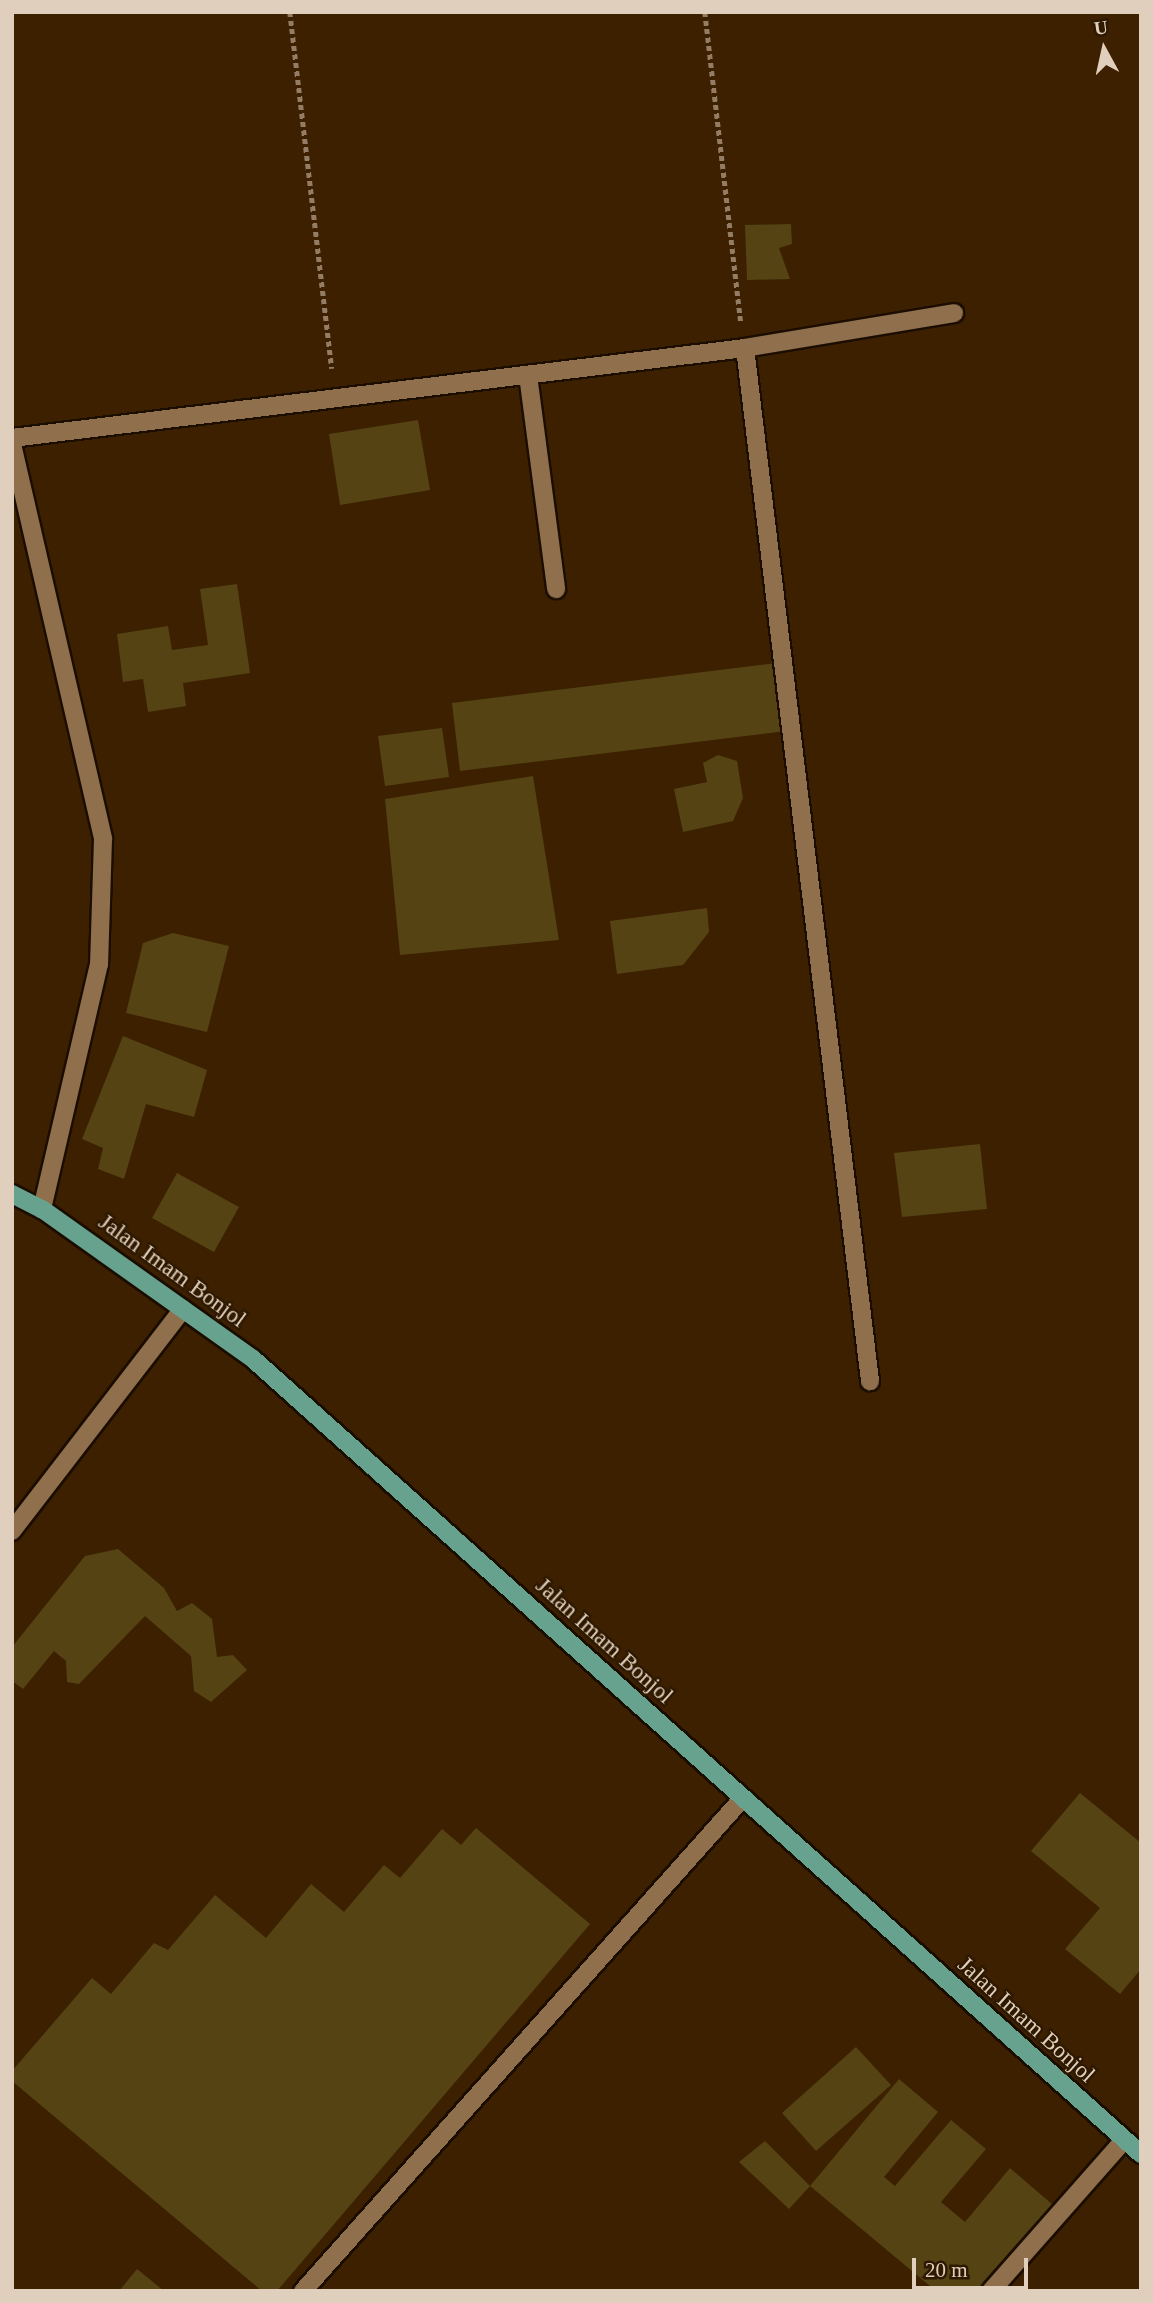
<!DOCTYPE html>
<style>
body{margin:0}
#map{position:relative;width:1153px;height:2303px;overflow:hidden;background:#3c2000;font-family:Georgia,serif}
div>[style]{position:absolute}
.building>*{inset:0;background:#554314}
.path>*{height:4.5px;margin-top:-2.25px;transform-origin:0;background:repeating-linear-gradient(90deg,#947d65 0 5px,transparent 0 8.5px)}
.roads{filter:drop-shadow(2px 0 #1b0d00) drop-shadow(-2px 0 #1b0d00) drop-shadow(0 2px #1b0d00) drop-shadow(0 -2px #1b0d00)}
.minor>*{height:18px;margin:-9px;padding:0 9px;transform-origin:9px;border-radius:9px;background:#906f4d}
.major>*{height:18px;margin:-9px;padding:0 9px;transform-origin:9px;border-radius:9px;background:#67a28f}
span{translate:-50% -50%;white-space:nowrap;text-align:center;line-height:1.15;-webkit-text-stroke:5px #2e1900;paint-order:stroke}
.street-label{font-size:23px;color:#e1cfbd}
.frame{position:absolute;inset:0;border:14px solid #e1cfbd;pointer-events:none}
.north{position:absolute;left:1069px;top:14px;width:70px;height:70px;-webkit-text-stroke:5px #2e1900;paint-order:stroke;rotate:352deg;font-size:19px;font-weight:700;line-height:28px;text-align:center;color:#e1cfbd}
.north::after{content:'';display:block;margin:auto;width:24px;height:32px;background:#e1cfbd;clip-path:polygon(50% 0,100% 100%,50% 72%,0 100%)}
.scale{position:absolute;left:912px;top:2258px;width:116px;height:32px;box-sizing:border-box;border:4px solid #e1cfbd;border-top:0;padding-left:9px;font-size:21px;line-height:24px;white-space:nowrap;color:#e1cfbd;-webkit-text-stroke:5px #2e1900;paint-order:stroke}
</style>
<div id="map">
<div class="building">
<i style="clip-path:polygon(791px 224px,792px 244px,779px 248px,790px 279px,747px 280px,745px 225px)"></i>
<i style="clip-path:polygon(418px 420px,430px 490px,340px 505px,329px 434px)"></i>
<i style="clip-path:polygon(237px 584px,250px 673px,183px 683px,186px 706px,148px 712px,143px 679px,123px 682px,117px 634px,168px 626px,172px 650px,208px 645px,200px 589px)"></i>
<i style="clip-path:polygon(777px 663px,786px 731px,460px 771px,452px 703px)"></i>
<i style="clip-path:polygon(442px 728px,449px 777px,385px 786px,378px 736px)"></i>
<i style="clip-path:polygon(718px 755px,737px 761px,743px 798px,733px 821px,683px 832px,674px 789px,707px 782px,703px 763px)"></i>
<i style="clip-path:polygon(533px 776px,559px 940px,400px 955px,385px 799px)"></i>
<i style="clip-path:polygon(707px 908px,709px 932px,683px 965px,617px 974px,610px 921px)"></i>
<i style="clip-path:polygon(173px 933px,229px 946px,207px 1032px,126px 1013px,143px 943px)"></i>
<i style="clip-path:polygon(123px 1036px,207px 1070px,194px 1117px,146px 1104px,124px 1179px,98px 1169px,103px 1148px,82px 1139px)"></i>
<i style="clip-path:polygon(980px 1144px,987px 1209px,902px 1217px,894px 1153px)"></i>
<i style="clip-path:polygon(177px 1173px,239px 1207px,214px 1252px,152px 1218px)"></i>
<i style="clip-path:polygon(118px 1549px,164px 1588px,177px 1611px,192px 1603px,212px 1619px,217px 1657px,233px 1655px,247px 1670px,211px 1702px,194px 1691px,191px 1656px,145px 1616px,79px 1684px,67px 1682px,66px 1661px,54px 1651px,23px 1689px,12px 1681px,12px 1647px,85px 1556px)"></i>
<i style="clip-path:polygon(1080px 1793px,1141px 1843px,1141px 1969px,1120px 1994px,1065px 1949px,1100px 1908px,1031px 1851px)"></i>
<i style="clip-path:polygon(476px 1828px,590px 1924px,277px 2291px,262px 2291px,12px 2081px,12px 2071px,92px 1978px,111px 1994px,154px 1943px,168px 1950px,215px 1895px,266px 1938px,311px 1884px,344px 1912px,384px 1865px,400px 1878px,442px 1829px,461px 1845px)"></i>
<i style="clip-path:polygon(856px 2047px,891px 2085px,816px 2151px,782px 2113px)"></i>
<i style="clip-path:polygon(899px 2079px,938px 2112px,884px 2177px,895px 2186px,951px 2120px,986px 2149px,941px 2202px,965px 2222px,1010px 2168px,1053px 2205px,981px 2291px,936px 2291px,810px 2186px,789px 2209px,739px 2162px,765px 2141px,810px 2186px)"></i>
<i style="clip-path:polygon(137px 2269px,164px 2291px,119px 2291px)"></i>
</div>
<div class="path">
<i style="left:290px;top:12px;width:359px;rotate:83.3deg"></i>
<i style="left:705px;top:12px;width:311px;rotate:83.4deg"></i>
</div>
<div class="roads">
<div class="minor">
<i style="left:745px;top:348px;width:212px;rotate:-9.5deg"></i>
<i style="left:528px;top:375px;width:216px;rotate:82.5deg"></i>
<i style="left:12px;top:438px;width:739px;rotate:-7deg"></i>
<i style="left:745px;top:348px;width:1041px;rotate:83.1deg"></i>
<i style="left:12px;top:444px;width:405px;rotate:77deg"></i>
<i style="left:103px;top:839px;width:125px;rotate:91.8deg"></i>
<i style="left:99px;top:964px;width:252px;rotate:103.1deg"></i>
<i style="left:12px;top:1531px;width:280px;rotate:-52.4deg"></i>
<i style="left:303px;top:2291px;width:659px;rotate:-48.26deg"></i>
<i style="left:991px;top:2291px;width:201px;rotate:-48.6deg"></i>
</div>
<div class="major">
<i style="left:12px;top:1194px;width:34px;rotate:27deg"></i>
<i style="left:42px;top:1209px;width:259px;rotate:35.4deg"></i>
<i style="left:253px;top:1359px;width:1192px;rotate:41.84deg"></i>
</div>
</div>
<div class="street-label">
<span style="left:172px;top:1271px;rotate:36deg">Jalan Imam Bonjol</span>
<span style="left:604px;top:1641px;rotate:42deg">Jalan Imam Bonjol</span>
<span style="left:1026px;top:2020px;rotate:42deg">Jalan Imam Bonjol</span>
</div>
<div class="frame"></div>
<div class="north">U</div>
<div class="scale">20 m</div>
</div>
